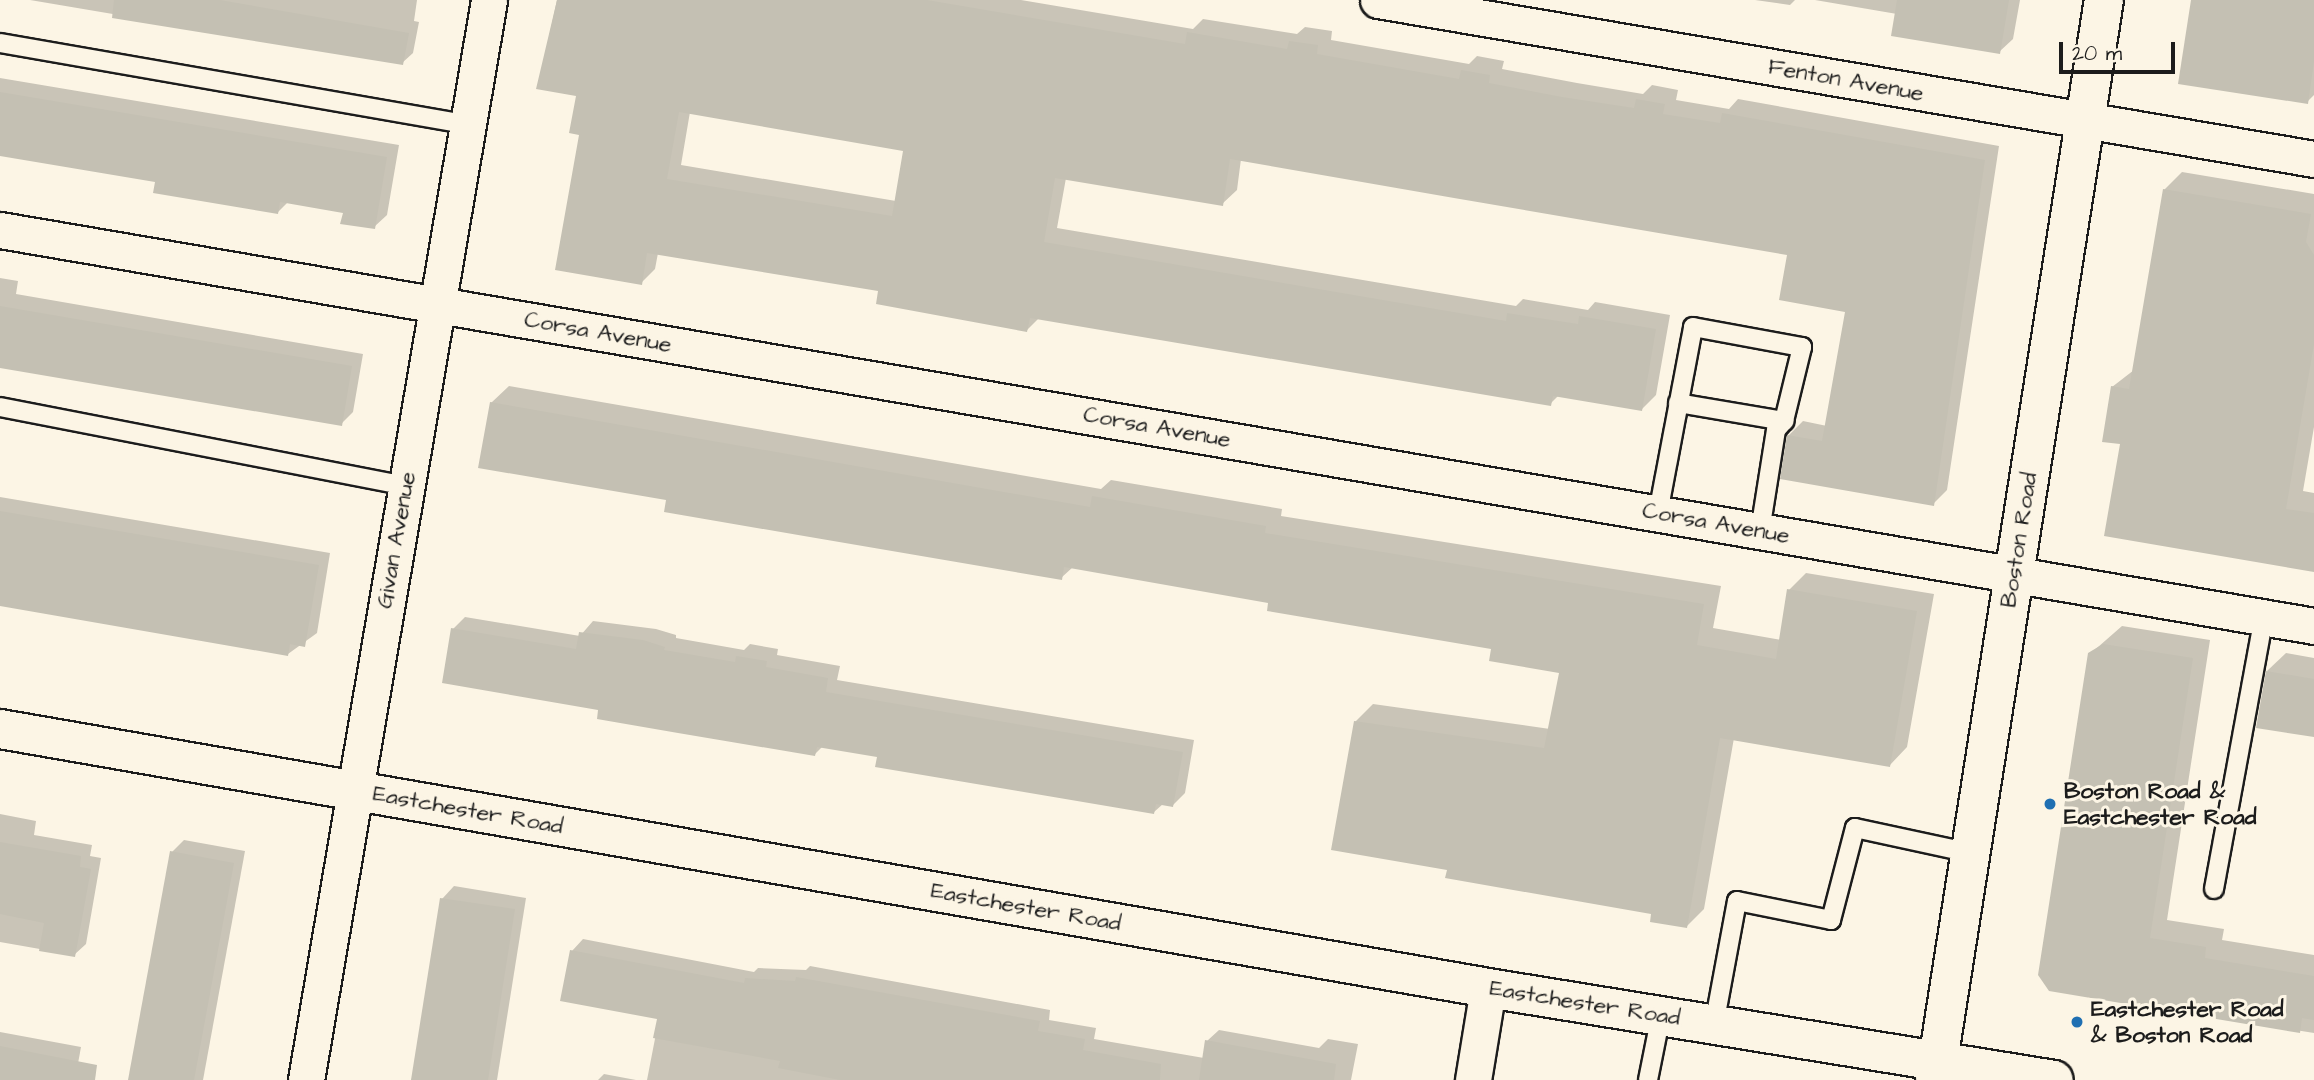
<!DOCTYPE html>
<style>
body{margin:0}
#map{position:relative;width:2314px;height:1080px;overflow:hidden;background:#fcf5e5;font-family:"Architects Daughter",sans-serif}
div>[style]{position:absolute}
.shadow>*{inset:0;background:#0003}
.building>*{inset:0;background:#c4c0b3}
.roads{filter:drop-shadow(2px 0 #1c1c1c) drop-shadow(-2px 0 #1c1c1c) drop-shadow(0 2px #1c1c1c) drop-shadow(0 -2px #1c1c1c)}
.lane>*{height:18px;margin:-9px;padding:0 9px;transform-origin:9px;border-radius:9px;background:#fcf5e5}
.street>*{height:35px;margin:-17.5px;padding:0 17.5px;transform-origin:17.5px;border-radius:17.5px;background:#fcf5e5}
.secondary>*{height:38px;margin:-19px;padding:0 19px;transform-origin:19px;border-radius:19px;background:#fcf5e5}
.primary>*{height:38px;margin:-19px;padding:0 19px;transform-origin:19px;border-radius:19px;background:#fcf5e5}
.dots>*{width:19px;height:19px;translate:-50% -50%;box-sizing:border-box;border:4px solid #fcf5e5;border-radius:50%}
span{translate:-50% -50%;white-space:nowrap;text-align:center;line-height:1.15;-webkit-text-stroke:6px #fcf5e5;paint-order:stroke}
.street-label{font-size:23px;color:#1c1c1c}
.poi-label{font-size:23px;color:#1c1c1c;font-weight:700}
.left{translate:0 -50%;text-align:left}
.scale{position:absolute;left:2059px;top:42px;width:116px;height:32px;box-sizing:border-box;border:4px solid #1c1c1c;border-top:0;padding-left:9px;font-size:21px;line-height:24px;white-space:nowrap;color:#1c1c1c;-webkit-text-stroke:5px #fcf5e5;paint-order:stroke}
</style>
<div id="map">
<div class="shadow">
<i style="clip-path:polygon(30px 0,417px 0,414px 21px,419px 22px,413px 53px,402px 63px)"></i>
<i style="clip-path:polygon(evenodd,557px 0,1021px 0,1193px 29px,1203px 19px,1297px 34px,1305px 27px,1332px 31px,1331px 40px,1469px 64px,1477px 56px,1504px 61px,1502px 69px,1577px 83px,1643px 94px,1652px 85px,1678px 90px,1676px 100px,1729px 109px,1738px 99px,1999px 146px,1947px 490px,1933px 504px,1788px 436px,1803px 421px,1827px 426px,1847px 310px,1789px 254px,1241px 159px,1237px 190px,1222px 204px,1066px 178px,1057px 228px,1516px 306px,1523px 299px,1588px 310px,1595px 302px,1670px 315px,1656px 395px,1642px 409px,1559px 395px,1550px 404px,1039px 318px,1027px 330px,880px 290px,658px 253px,655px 269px,641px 283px,581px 134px,578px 95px,538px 88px,557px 0,690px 112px,906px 150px,896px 201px,681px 165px,690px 112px)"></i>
<i style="clip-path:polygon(1755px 0,1795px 0,1790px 5px)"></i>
<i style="clip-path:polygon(1815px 0,2020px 0,2013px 39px,1999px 52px,1897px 14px)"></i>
<i style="clip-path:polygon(2193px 0,2314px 0,2314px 95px,2307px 102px)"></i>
<i style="clip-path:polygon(0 78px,399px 145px,387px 215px,374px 227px,345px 211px,288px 202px,277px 213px,156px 180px,0 152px)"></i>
<i style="clip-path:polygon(2182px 172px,2314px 194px,2314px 427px,2303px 491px,2314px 493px,2314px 570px,2122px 443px,2112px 387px,2134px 370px,2164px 190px)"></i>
<i style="clip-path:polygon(0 278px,18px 281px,16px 294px,363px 354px,353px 412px,341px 424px,0 366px)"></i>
<i style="clip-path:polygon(509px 386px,1101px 489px,1111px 480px,1282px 509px,1281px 516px,1721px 586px,1713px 628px,1781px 640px,1789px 590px,1806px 573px,1934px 594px,1907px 747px,1890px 765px,1734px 738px,1704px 909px,1687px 926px,1653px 912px,1449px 869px,1355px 722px,1373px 704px,1550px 729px,1561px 671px,1493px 647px,1270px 601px,1073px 567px,1061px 578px,668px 498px,491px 403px)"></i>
<i style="clip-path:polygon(0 497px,330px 553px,317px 633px,288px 654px,0 605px)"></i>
<i style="clip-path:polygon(465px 617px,580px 636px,593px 621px,656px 629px,676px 635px,676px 638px,744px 650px,750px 644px,778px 649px,777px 655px,840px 666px,837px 680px,1194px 740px,1185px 793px,1173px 805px,1163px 804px,1154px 812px,879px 756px,822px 747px,815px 754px,600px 709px,453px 629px)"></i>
<i style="clip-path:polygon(2122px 626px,2210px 640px,2167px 920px,2224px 929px,2222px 940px,2314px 955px,2314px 1033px,2050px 990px,2090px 654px)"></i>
<i style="clip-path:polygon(2286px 653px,2314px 658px,2314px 736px,2267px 671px)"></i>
<i style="clip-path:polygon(0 814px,36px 821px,34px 835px,92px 845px,90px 856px,101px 858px,86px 944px,74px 955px,0 942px)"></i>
<i style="clip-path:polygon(184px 840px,245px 851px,203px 1080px,130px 1080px,172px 852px)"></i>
<i style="clip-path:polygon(454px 886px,526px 898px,497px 1080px,413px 1080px,442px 899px)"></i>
<i style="clip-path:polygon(583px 939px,754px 972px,758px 968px,806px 970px,810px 966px,1050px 1010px,1049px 1020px,1096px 1028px,1094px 1039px,1204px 1058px,1207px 1041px,1219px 1030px,1319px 1048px,1328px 1039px,1358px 1044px,1351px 1080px,647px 1080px,659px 1018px,572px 951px)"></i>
<i style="clip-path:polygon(0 1032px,81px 1047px,75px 1080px,0 1080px)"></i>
<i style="clip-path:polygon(604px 1074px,636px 1080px,598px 1080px)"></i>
</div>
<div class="building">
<i style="clip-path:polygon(114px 0,220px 0,409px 33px,403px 65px,112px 18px)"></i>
<i style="clip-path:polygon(evenodd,557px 0,927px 0,1185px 44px,1187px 32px,1287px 49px,1289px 41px,1318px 45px,1317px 54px,1459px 79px,1461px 70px,1490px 75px,1489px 83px,1562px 97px,1634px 108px,1636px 99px,1665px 104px,1663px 114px,1720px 123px,1722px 113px,1985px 160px,1934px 506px,1780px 479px,1787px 435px,1822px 441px,1845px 312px,1779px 300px,1787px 255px,1454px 198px,1230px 159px,1223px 206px,1055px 178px,1044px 242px,1506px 321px,1507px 313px,1578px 324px,1579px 316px,1656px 329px,1642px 411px,1553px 396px,1551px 406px,1030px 318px,1027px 332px,876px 304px,878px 291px,647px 253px,642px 285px,555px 270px,579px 135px,569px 133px,576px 96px,536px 89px,557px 0,679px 112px,903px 151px,892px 216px,667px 179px,679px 112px)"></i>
<i style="clip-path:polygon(1897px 0,2009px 0,2000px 54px,1891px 36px)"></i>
<i style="clip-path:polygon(2191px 0,2314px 0,2314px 61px,2308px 104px,2178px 84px)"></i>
<i style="clip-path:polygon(0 92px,387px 157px,375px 229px,340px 224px,343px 213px,280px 202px,278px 214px,153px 193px,155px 182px,0 156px)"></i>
<i style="clip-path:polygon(2163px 189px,2311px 214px,2306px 242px,2314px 255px,2314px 344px,2286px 509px,2314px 513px,2314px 572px,2104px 536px,2120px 444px,2102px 442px,2111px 386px,2129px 389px)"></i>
<i style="clip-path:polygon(0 306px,352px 366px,342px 426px,0 368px)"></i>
<i style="clip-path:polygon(490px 402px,1090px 507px,1092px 496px,1266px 526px,1265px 533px,1704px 604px,1697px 645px,1776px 659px,1787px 589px,1917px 611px,1890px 767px,1720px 738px,1687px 928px,1650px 922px,1651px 914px,1445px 878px,1447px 870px,1331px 850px,1354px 721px,1544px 748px,1559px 673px,1489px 661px,1491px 649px,1267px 611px,1268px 603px,1064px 567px,1062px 580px,804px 536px,664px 512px,666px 500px,478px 468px)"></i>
<i style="clip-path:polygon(0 511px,319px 565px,305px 647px,290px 644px,288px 656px,0 606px)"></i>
<i style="clip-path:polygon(451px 628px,576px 649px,579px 632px,643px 640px,665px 647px,664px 650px,735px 662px,736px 656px,767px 661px,766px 667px,828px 678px,826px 692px,1183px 752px,1173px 807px,1156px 804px,1154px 814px,1018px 791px,875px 767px,877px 757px,817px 747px,815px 756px,678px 733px,597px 719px,598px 710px,442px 683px)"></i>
<i style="clip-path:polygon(2103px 644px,2193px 658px,2150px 938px,2206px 947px,2205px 958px,2314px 976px,2314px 1020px,2302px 1018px,2300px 1033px,2049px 991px,2038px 975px,2088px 653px)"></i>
<i style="clip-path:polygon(2266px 671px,2314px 679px,2314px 737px,2256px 728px)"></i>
<i style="clip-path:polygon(0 842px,81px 856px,80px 867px,91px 869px,75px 957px,39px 951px,44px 923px,0 914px)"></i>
<i style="clip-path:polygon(170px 851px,234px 863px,194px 1080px,128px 1080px)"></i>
<i style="clip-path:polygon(440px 898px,515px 909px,488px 1080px,411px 1080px)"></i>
<i style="clip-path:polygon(570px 950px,744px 983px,745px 978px,795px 981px,796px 977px,1040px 1021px,1038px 1031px,1085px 1039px,1083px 1050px,1161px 1064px,1160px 1080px,840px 1080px,778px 1068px,780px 1061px,653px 1038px,657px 1019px,560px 1001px)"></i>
<i style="clip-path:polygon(1205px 1040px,1336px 1064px,1334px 1080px,1199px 1080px)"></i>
<i style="clip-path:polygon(0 1046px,97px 1065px,95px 1080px,0 1080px)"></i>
</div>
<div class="roads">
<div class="lane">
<i style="left:0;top:43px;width:475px;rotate:9.9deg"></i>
<i style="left:1678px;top:403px;width:108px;rotate:9.6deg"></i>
<i style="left:0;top:407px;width:414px;rotate:11deg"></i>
<i style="left:1658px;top:513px;width:189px;rotate:-79.3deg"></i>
<i style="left:1693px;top:327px;width:111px;rotate:10.4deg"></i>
<i style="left:1802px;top:347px;width:76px;rotate:103.7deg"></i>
<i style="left:1784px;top:421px;width:12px;rotate:132deg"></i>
<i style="left:1776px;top:430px;width:102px;rotate:99deg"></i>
<i style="left:2214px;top:889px;width:277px;rotate:-79.6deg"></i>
<i style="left:1714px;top:1025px;width:126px;rotate:-79.5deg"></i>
<i style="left:1737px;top:901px;width:96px;rotate:11.4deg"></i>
<i style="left:1831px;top:920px;width:95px;rotate:-75.4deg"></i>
<i style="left:1855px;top:828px;width:119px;rotate:12.2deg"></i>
<i style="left:1648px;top:1080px;width:66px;rotate:-78.7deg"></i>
</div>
<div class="street">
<i style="left:1378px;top:0;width:949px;rotate:9.64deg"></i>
<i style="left:0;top:230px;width:2348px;rotate:9.71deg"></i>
<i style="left:306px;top:1080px;width:1095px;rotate:-80.38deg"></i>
<i style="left:1473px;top:1080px;width:93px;rotate:-80.7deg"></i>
</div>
<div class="secondary">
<i style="left:0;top:729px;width:1510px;rotate:9.87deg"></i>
<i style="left:1488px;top:988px;width:573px;rotate:9.23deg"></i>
</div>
<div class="primary">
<i style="left:1935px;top:1080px;width:1093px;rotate:-81.11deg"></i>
</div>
</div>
<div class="dots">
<i style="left:2050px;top:804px;background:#1f6fb2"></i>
<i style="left:2077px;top:1022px;background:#1f6fb2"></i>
</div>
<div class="street-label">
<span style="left:1846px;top:80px;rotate:10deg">Fenton Avenue</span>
<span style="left:598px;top:332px;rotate:10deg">Corsa Avenue</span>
<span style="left:1157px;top:427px;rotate:10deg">Corsa Avenue</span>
<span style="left:1716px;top:523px;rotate:10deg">Corsa Avenue</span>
<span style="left:396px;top:540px;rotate:-80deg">Givan Avenue</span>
<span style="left:2019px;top:540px;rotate:-81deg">Boston Road</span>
<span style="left:468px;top:810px;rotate:10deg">Eastchester Road</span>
<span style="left:1026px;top:907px;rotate:10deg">Eastchester Road</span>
<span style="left:1585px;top:1003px;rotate:9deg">Eastchester Road</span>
</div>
<div class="poi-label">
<span class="left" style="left:2064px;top:804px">Boston Road &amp;<br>Eastchester Road</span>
<span class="left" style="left:2091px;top:1022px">Eastchester Road<br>&amp; Boston Road</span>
</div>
<div class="scale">20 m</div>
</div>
